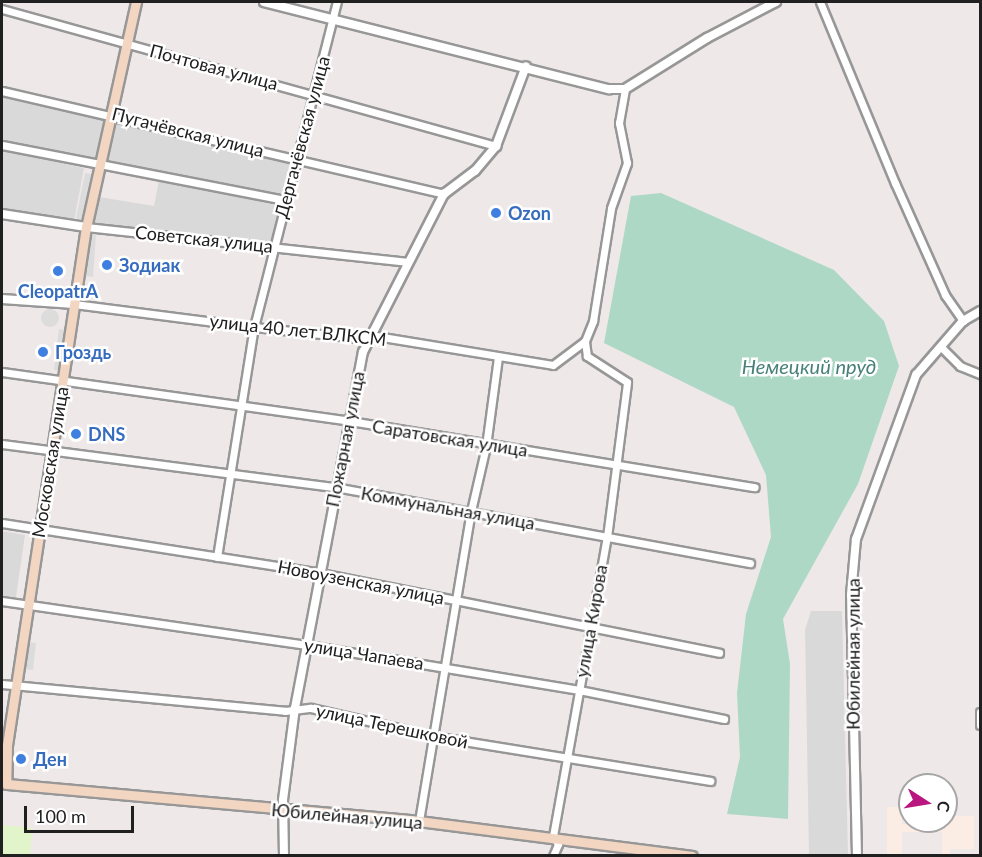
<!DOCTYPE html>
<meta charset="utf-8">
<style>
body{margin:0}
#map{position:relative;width:982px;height:857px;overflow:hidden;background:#efe8e8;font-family:Lato,sans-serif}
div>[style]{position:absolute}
.residential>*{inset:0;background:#dad9da}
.education>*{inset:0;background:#fcede4}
.park>*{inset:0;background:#e2f4ca}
.parking>*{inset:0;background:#dcdcdc}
.round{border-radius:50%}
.water>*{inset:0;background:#add8c6}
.roads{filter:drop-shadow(2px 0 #979797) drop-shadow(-2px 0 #979797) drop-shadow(0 2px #979797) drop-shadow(0 -2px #979797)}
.minor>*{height:7px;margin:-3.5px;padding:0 3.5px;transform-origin:3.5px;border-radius:3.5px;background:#fff}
.tertiary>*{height:8px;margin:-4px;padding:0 4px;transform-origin:4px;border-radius:4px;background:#fff}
.secondary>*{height:9px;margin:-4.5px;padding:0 4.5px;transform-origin:4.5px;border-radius:4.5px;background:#f3d6c2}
.dots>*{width:16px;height:16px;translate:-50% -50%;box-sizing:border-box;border:3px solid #fff;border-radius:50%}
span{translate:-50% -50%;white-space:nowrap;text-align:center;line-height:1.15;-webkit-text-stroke:5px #fff;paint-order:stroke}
.street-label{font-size:18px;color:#202020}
.shop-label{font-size:18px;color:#366cbe;font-weight:700}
.left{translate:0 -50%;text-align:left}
.water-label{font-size:20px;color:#468078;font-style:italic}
.frame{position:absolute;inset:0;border:3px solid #202020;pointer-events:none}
.north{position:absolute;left:898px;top:773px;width:60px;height:60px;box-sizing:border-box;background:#fff;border:2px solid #a6a6a6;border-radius:50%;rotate:102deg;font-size:16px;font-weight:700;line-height:24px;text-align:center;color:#202020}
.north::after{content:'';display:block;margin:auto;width:21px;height:27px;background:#b9177f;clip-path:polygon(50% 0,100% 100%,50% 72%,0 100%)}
.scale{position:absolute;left:24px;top:806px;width:110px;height:27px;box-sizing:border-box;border:3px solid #202020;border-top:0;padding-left:8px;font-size:18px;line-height:21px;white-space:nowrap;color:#202020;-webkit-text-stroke:4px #fff;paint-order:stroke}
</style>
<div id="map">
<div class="residential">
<i style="clip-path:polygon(2px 97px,105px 120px,95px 158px,2px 140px)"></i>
<i style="clip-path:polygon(115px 121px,290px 164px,282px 195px,105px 161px)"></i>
<i style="clip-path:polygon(2px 150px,84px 168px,74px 221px,2px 210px)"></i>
<i style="clip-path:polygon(159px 180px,280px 206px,271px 243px,94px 225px,99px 197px,154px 206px)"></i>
<i style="clip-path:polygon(2px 531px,25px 535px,16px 597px,2px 596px)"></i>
<i style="clip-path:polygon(811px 611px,842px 611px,848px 855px,809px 855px,805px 630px)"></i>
</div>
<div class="education">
<i style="clip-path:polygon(887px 807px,902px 807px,902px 824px,936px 824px,946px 821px,946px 816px,974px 816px,974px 849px,950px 849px,950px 855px,942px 855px,942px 832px,902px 832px,902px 855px,887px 855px)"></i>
</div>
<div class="park">
<i style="clip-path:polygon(2px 825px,33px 828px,30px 855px,2px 855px)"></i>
</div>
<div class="parking">
<i style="clip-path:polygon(85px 173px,92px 174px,83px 220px,76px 218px)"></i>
<i style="clip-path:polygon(91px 234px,96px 235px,93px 277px,85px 276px)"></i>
<i class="round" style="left:41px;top:309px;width:18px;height:18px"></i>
<i style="clip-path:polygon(59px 329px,66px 330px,61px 371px,54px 370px)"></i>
<i style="clip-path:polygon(27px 642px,36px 643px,33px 670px,24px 669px)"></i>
</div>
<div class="water">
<i style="clip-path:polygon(661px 193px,834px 270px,884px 321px,899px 366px,858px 484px,783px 619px,790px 664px,788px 819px,727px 814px,740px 757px,737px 693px,746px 614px,771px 537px,766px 475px,734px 407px,604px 343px,631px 196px)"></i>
</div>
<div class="roads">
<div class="minor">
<i style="left:820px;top:2px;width:196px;rotate:67.5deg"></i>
<i style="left:895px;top:183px;width:123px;rotate:65.9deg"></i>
<i style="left:945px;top:295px;width:32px;rotate:55deg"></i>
<i style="left:2px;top:9px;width:513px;rotate:15.5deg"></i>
<i style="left:2px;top:91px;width:454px;rotate:13.1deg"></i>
<i style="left:2px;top:145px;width:288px;rotate:11deg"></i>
<i style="left:86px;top:227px;width:322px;rotate:6.2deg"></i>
<i style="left:74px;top:304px;width:181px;rotate:7.3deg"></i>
<i style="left:254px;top:327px;width:105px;rotate:6deg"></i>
<i style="left:358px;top:338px;width:12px;rotate:-14deg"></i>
<i style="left:370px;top:335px;width:185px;rotate:9.3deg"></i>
<i style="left:553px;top:365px;width:40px;rotate:-37deg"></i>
<i style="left:941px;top:347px;width:27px;rotate:45deg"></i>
<i style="left:960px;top:366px;width:22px;rotate:22deg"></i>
<i style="left:2px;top:372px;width:351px;rotate:8deg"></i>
<i style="left:350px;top:421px;width:410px;rotate:9.3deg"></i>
<i style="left:2px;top:444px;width:336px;rotate:7.4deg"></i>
<i style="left:335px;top:487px;width:422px;rotate:10.4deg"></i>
<i style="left:2px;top:523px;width:322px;rotate:8.9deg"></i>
<i style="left:320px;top:573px;width:407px;rotate:11.3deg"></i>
<i style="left:217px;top:557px;width:233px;rotate:-80.9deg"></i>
<i style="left:254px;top:327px;width:335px;rotate:-75.7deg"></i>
<i style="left:2px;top:601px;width:308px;rotate:8.2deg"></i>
<i style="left:307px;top:645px;width:276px;rotate:9.4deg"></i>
<i style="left:579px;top:690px;width:148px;rotate:11.3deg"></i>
<i style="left:2px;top:684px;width:284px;rotate:5.4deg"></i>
<i style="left:285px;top:711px;width:26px;rotate:-7deg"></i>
<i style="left:311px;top:708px;width:125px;rotate:12.9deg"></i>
<i style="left:433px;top:736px;width:281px;rotate:9.2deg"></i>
<i style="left:980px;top:712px;width:13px;rotate:90deg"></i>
<i style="left:419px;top:821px;width:314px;rotate:-80.5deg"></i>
<i style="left:471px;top:511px;width:67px;rotate:-77deg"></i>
<i style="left:486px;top:446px;width:90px;rotate:-82.3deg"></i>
<i style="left:553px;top:856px;width:13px;rotate:-67deg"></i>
<i style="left:558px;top:844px;width:9px;rotate:-122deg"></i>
<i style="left:553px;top:836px;width:304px;rotate:-79.8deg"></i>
<i style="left:607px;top:537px;width:156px;rotate:-82.6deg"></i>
<i style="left:627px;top:382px;width:48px;rotate:-147deg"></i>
<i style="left:587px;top:356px;width:15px;rotate:-98deg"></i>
<i style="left:585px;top:341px;width:22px;rotate:-68deg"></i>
<i style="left:593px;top:321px;width:114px;rotate:-80.9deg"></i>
<i style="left:611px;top:208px;width:48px;rotate:-70.4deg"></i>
<i style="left:627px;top:163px;width:41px;rotate:-101.3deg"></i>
<i style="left:619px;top:123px;width:35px;rotate:-80deg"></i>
</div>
<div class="tertiary">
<i style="left:264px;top:2px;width:356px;rotate:14.2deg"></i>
<i style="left:609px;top:89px;width:16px"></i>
<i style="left:625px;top:89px;width:97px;rotate:-31.9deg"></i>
<i style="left:707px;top:38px;width:78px;rotate:-27.6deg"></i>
<i style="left:2px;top:214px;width:85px;rotate:8.8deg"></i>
<i style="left:2px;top:299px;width:72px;rotate:4deg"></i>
<i style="left:284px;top:856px;width:56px;rotate:-91deg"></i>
<i style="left:283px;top:800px;width:93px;rotate:-82.6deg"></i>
<i style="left:295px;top:708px;width:362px;rotate:-79.2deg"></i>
<i style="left:363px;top:352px;width:178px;rotate:-62.9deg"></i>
<i style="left:444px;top:194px;width:39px;rotate:-37deg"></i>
<i style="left:475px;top:171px;width:33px;rotate:-50deg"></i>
<i style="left:496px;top:146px;width:85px;rotate:-69.4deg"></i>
<i style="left:857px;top:856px;width:261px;rotate:-91.3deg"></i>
<i style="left:851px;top:595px;width:56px;rotate:-84.9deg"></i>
<i style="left:856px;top:539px;width:175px;rotate:-69.9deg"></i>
<i style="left:916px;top:375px;width:72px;rotate:-49deg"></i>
<i style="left:963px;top:321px;width:20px;rotate:-30deg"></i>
</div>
<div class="secondary">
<i style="left:136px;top:2px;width:230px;rotate:102.5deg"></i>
<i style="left:86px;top:227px;width:524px;rotate:98.67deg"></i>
<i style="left:7px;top:745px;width:39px;rotate:91deg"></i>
<i style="left:6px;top:784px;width:415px;rotate:5.1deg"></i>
<i style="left:419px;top:821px;width:275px;rotate:7.3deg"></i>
</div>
</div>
<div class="dots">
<i style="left:496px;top:213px;background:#3f7fe0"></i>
<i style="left:107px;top:265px;background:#3f7fe0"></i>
<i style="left:58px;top:271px;background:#3f7fe0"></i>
<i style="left:43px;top:352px;background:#3f7fe0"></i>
<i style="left:76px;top:434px;background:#3f7fe0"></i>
<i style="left:21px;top:759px;background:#3f7fe0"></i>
</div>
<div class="street-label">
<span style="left:214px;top:67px;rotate:15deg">Почтовая улица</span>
<span style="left:188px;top:132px;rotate:14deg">Пугачёвская улица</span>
<span style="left:302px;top:137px;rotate:-75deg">Дергачёвская улица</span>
<span style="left:204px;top:239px;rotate:6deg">Советская улица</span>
<span style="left:298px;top:330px;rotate:6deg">улица 40 лет ВЛКСМ</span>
<span style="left:450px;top:438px;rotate:9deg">Саратовская улица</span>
<span style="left:345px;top:439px;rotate:-79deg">Пожарная улица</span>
<span style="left:50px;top:462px;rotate:-81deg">Московская улица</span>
<span style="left:448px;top:508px;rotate:10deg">Коммунальная улица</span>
<span style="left:361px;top:582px;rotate:11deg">Новоузенская улица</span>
<span style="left:591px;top:621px;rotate:-80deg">улица Кирова</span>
<span style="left:364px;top:654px;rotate:9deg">улица Чапаева</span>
<span style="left:853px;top:654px;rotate:-90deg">Юбилейная улица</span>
<span style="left:392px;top:726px;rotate:12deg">улица Терешковой</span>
<span style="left:347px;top:816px;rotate:5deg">Юбилейная улица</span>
</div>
<div class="shop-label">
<span class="left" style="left:508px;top:213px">Ozon</span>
<span class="left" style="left:119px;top:265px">Зодиак</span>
<span style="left:58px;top:291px">CleopatrA</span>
<span class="left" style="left:55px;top:352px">Гроздь</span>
<span class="left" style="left:88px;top:434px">DNS</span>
<span class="left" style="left:33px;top:759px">Ден</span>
</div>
<div class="water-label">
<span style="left:809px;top:366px">Немецкий пруд</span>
</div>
<div class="frame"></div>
<div class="north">С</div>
<div class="scale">100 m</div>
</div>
